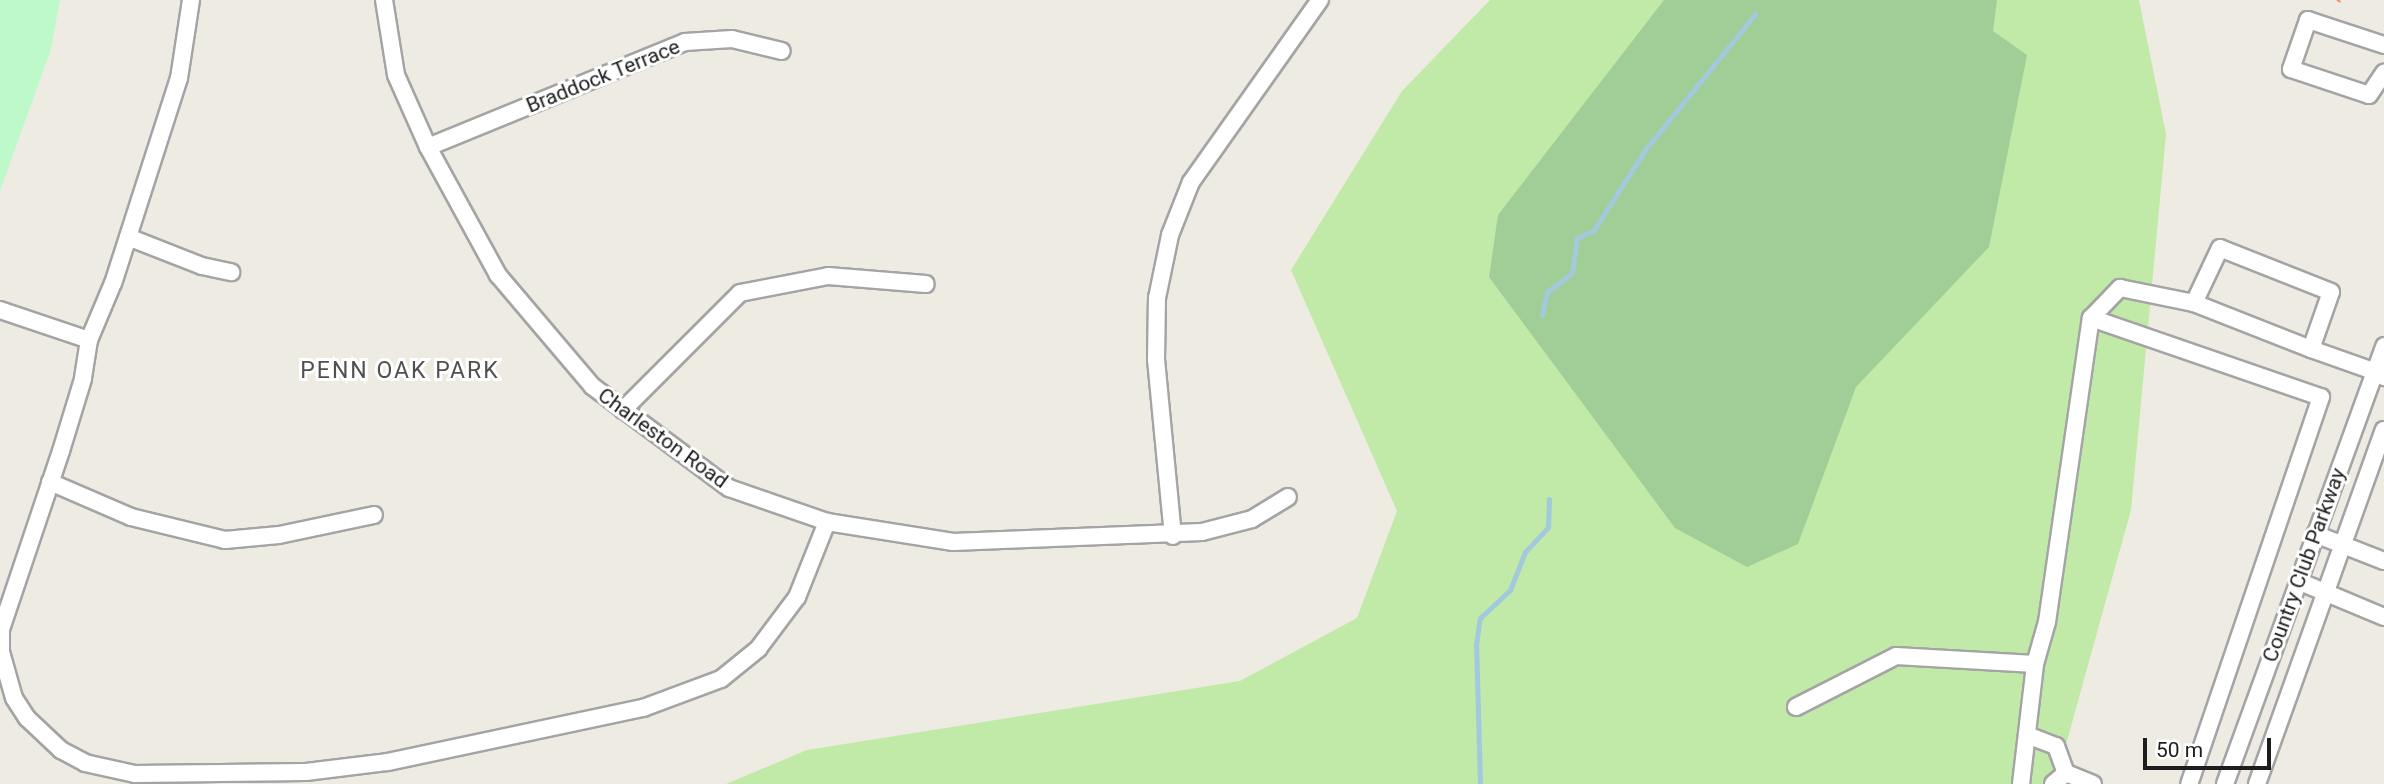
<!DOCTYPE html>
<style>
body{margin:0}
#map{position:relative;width:2384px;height:784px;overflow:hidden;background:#eeebe2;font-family:Roboto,sans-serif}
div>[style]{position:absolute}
.grass>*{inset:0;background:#c1e9a7}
.forest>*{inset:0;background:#a1ce96}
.park>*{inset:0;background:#befac9}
.stream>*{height:5px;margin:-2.5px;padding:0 2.5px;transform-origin:2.5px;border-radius:2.5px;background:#a2c9dc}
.path>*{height:3.5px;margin-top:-1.75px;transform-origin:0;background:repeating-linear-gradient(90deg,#fb8566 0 3.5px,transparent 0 7px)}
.roads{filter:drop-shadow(2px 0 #a4a4a4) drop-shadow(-2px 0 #a4a4a4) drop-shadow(0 2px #a4a4a4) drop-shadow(0 -2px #a4a4a4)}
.minor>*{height:16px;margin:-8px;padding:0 8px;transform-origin:8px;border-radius:8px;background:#fff}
span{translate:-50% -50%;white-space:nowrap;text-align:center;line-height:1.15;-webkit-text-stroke:6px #fff;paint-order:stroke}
.street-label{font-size:21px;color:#1d1d1d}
.neighbourhood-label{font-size:23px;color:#505050;letter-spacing:2px}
.scale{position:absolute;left:2143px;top:738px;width:128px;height:32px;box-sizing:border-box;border:4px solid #1d1d1d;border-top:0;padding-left:9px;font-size:21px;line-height:24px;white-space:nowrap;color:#1d1d1d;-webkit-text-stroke:5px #fff;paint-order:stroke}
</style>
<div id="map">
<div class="grass">
<i style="clip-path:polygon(1490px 0,2139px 0,2166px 134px,2131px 510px,2055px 784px,726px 784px,807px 750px,1240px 681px,1357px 618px,1397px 511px,1291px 270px,1402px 91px)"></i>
</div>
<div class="forest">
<i style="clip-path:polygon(1664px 0,1997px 0,1993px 31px,2027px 55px,1989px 247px,1856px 387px,1798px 544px,1747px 567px,1675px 528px,1489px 277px,1498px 215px)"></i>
</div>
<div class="park">
<i style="clip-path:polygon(0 0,60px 0,51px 49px,0 191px)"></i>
</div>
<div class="stream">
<i style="left:1542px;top:315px;width:24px;rotate:-78deg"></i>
<i style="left:1547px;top:292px;width:31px;rotate:-37deg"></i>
<i style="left:1572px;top:273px;width:35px;rotate:-82deg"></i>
<i style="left:1577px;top:238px;width:19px;rotate:-25deg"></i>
<i style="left:1594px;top:230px;width:95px;rotate:-57.5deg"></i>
<i style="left:1645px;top:150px;width:175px;rotate:-51deg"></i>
<i style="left:1480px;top:784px;width:139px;rotate:-91.6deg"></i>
<i style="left:1476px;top:645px;width:27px;rotate:-82deg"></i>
<i style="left:1480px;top:618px;width:41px;rotate:-43deg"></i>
<i style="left:1510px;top:590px;width:41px;rotate:-68.5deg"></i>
<i style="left:1525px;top:552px;width:34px;rotate:-47deg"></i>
<i style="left:1548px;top:527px;width:28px;rotate:-88deg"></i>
</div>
<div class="path">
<i style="left:2338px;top:2px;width:2px;rotate:-63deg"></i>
</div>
<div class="roads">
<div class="minor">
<i style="left:191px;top:0;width:79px;rotate:98.7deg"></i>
<i style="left:179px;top:78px;width:215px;rotate:107.8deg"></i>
<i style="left:113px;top:283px;width:62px;rotate:112.8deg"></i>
<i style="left:89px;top:340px;width:39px;rotate:99deg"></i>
<i style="left:83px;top:379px;width:75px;rotate:107deg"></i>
<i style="left:61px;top:451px;width:188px;rotate:108.6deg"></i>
<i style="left:1px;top:629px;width:23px;rotate:90deg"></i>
<i style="left:1px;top:652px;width:48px;rotate:74.2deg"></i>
<i style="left:14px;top:698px;width:24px;rotate:57deg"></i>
<i style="left:27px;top:718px;width:47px;rotate:43.3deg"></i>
<i style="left:61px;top:750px;width:27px;rotate:28deg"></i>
<i style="left:85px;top:763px;width:51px;rotate:12.4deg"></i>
<i style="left:135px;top:774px;width:171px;rotate:-0.7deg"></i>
<i style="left:306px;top:772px;width:83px;rotate:-7deg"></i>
<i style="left:388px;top:762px;width:261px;rotate:-12deg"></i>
<i style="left:643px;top:708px;width:83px;rotate:-20.4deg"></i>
<i style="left:721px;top:679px;width:48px;rotate:-39deg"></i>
<i style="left:758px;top:649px;width:65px;rotate:-53.1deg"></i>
<i style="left:797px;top:597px;width:81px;rotate:-68.2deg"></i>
<i style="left:384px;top:0;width:76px;rotate:80.9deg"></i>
<i style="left:396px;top:75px;width:79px;rotate:66deg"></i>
<i style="left:428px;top:147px;width:146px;rotate:61.3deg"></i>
<i style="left:498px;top:275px;width:145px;rotate:49.7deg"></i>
<i style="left:592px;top:386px;width:171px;rotate:36.7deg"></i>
<i style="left:729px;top:488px;width:104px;rotate:19.1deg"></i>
<i style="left:827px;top:522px;width:128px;rotate:9deg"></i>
<i style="left:953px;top:542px;width:249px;rotate:-2.3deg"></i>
<i style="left:1202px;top:532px;width:52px;rotate:-14.6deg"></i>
<i style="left:1252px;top:519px;width:42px;rotate:-31.4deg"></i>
<i style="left:2384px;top:45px;width:80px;rotate:-161.8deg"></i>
<i style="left:2308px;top:20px;width:52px;rotate:109.1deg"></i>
<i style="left:2291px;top:69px;width:82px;rotate:18.4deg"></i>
<i style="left:2369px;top:95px;width:27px;rotate:-56deg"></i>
<i style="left:428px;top:147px;width:278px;rotate:-22.2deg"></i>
<i style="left:685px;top:42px;width:47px;rotate:-3.7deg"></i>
<i style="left:732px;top:39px;width:51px;rotate:13.5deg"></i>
<i style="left:128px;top:237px;width:79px;rotate:21.4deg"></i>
<i style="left:202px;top:266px;width:30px;rotate:12deg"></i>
<i style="left:0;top:310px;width:94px;rotate:18.6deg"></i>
<i style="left:2091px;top:318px;width:42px;rotate:-46deg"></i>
<i style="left:2120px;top:288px;width:76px;rotate:11.5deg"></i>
<i style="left:2311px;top:349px;width:60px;rotate:-70.7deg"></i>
<i style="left:2331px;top:292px;width:119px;rotate:-158.4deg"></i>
<i style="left:2220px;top:248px;width:61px;rotate:115.3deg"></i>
<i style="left:2194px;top:303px;width:126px;rotate:21.5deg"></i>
<i style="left:2311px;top:349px;width:66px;rotate:19.5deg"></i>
<i style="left:2373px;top:371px;width:13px;rotate:29deg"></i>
<i style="left:623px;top:410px;width:165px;rotate:-45deg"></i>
<i style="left:740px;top:293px;width:90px;rotate:-10.9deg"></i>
<i style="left:828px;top:276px;width:98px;rotate:4.7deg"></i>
<i style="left:50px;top:482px;width:88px;rotate:23.4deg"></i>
<i style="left:131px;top:517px;width:97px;rotate:13.7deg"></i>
<i style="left:225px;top:540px;width:54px;rotate:-5.3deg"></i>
<i style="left:279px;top:535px;width:97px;rotate:-11.9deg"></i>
<i style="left:2315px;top:534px;width:74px;rotate:21.4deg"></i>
<i style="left:1173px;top:536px;width:177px;rotate:-95.5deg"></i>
<i style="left:1156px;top:360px;width:62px;rotate:-89.1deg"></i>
<i style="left:1157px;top:298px;width:64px;rotate:-78.3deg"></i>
<i style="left:1170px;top:235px;width:57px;rotate:-68.4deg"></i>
<i style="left:1191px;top:182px;width:223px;rotate:-54.7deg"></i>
<i style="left:2298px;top:581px;width:93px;rotate:22.7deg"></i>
<i style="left:1796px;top:707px;width:112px;rotate:-27deg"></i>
<i style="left:1896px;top:656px;width:139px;rotate:3.3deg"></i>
<i style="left:2027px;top:735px;width:31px;rotate:21deg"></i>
<i style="left:2056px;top:746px;width:29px;rotate:70deg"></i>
<i style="left:2066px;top:773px;width:17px;rotate:140deg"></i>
<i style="left:2066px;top:773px;width:29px;rotate:22deg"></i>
<i style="left:2021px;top:784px;width:121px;rotate:-83.3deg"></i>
<i style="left:2035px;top:664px;width:44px;rotate:-74.1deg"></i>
<i style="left:2047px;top:622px;width:307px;rotate:-81.8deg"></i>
<i style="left:2091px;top:318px;width:243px;rotate:19deg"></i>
<i style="left:2321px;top:397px;width:409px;rotate:108.8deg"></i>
<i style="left:2225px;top:784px;width:466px;rotate:-70deg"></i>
<i style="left:2257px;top:784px;width:376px;rotate:-70.3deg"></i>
</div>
</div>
<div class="street-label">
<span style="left:603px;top:76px;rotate:-22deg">Braddock Terrace</span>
<span style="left:663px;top:438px;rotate:36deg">Charleston Road</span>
<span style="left:2304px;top:565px;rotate:-70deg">Country Club Parkway</span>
</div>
<div class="neighbourhood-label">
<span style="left:400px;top:371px">PENN OAK PARK</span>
</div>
<div class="scale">50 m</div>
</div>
